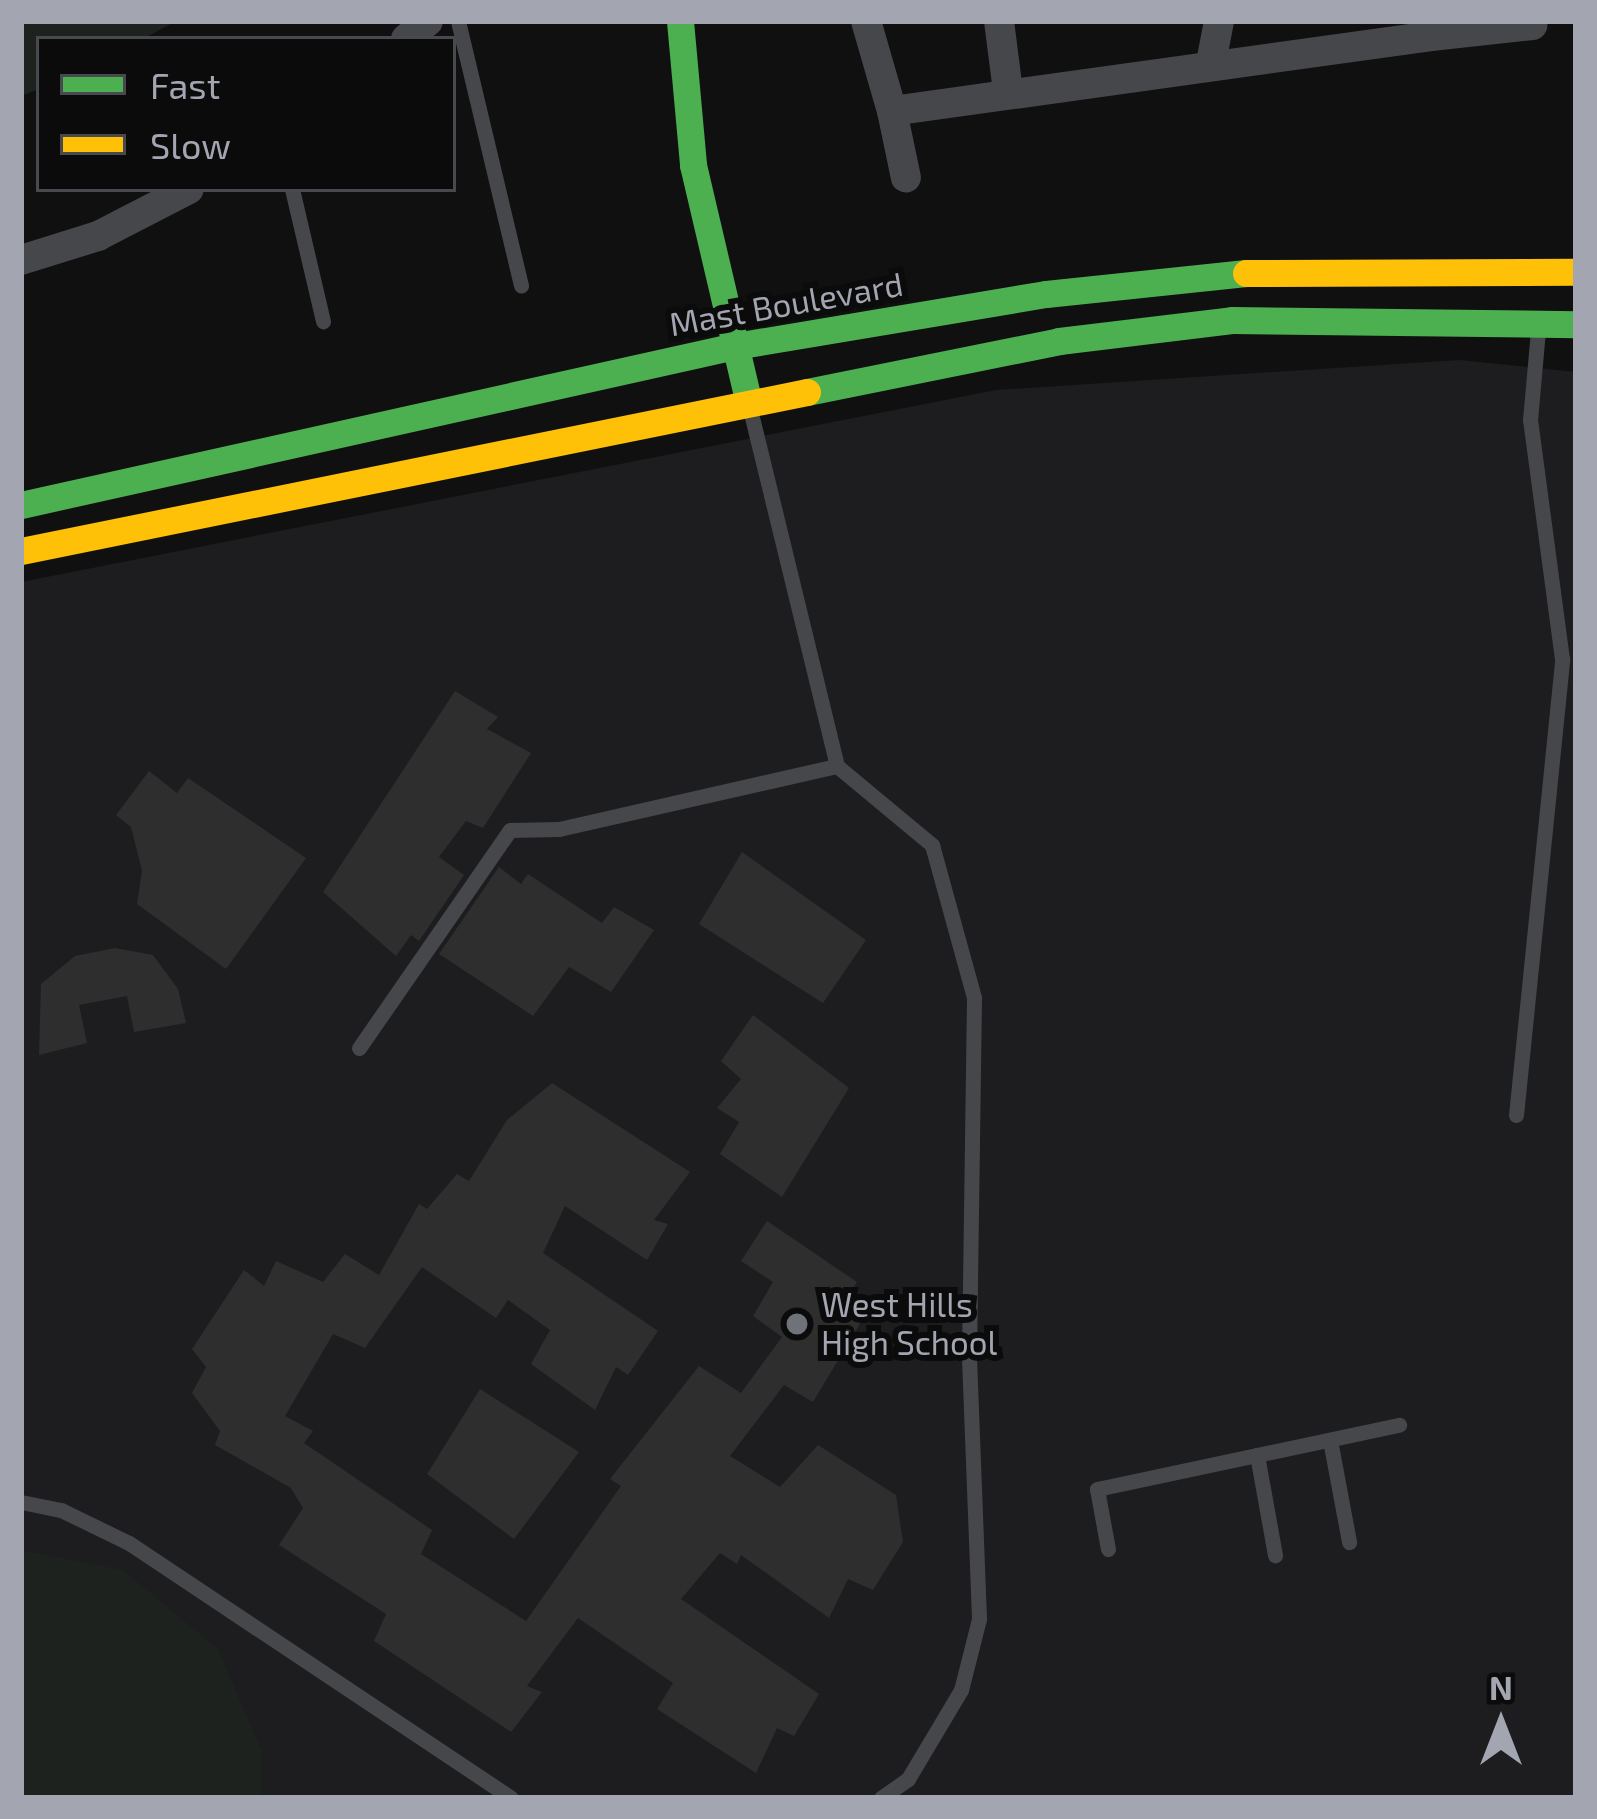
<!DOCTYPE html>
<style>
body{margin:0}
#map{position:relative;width:1597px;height:1819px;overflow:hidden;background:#101011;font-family:"Exo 2",sans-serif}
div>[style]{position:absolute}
.built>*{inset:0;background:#1d1d1f}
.green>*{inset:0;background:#1d221e}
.building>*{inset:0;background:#2e2e2f}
.lane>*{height:15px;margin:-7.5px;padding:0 7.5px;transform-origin:7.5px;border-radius:7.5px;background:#46474a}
.street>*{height:30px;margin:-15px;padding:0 15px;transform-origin:15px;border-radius:15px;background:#46474a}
.fast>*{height:27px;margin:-13.5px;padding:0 13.5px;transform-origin:13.5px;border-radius:13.5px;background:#4caf50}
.slow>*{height:27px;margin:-13.5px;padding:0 13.5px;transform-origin:13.5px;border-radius:13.5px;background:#ffc107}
.dots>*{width:33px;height:33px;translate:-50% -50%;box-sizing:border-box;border:6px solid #0b0b0c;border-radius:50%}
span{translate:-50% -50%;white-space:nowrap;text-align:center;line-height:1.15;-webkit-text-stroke:12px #0b0b0c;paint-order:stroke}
.street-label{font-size:33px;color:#a3a6b1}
.poi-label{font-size:33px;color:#a3a6b1}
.left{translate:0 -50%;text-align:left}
.frame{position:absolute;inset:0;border:24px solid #a3a6b1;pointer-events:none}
.legend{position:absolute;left:36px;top:36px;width:420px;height:156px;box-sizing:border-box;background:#0b0b0c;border:3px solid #48494e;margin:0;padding:15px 21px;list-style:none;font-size:36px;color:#a3a6b1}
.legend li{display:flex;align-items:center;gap:24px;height:60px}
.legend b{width:60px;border:3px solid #48494e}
.north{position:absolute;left:1441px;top:1663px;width:120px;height:120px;-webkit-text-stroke:9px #0b0b0c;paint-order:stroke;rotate:0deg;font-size:33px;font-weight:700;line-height:48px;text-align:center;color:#a3a6b1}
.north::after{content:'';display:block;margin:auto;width:42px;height:54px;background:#a3a6b1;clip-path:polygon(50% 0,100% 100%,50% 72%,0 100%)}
</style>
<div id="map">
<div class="built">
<i style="clip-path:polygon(1459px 360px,1576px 372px,1576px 1798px,21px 1798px,21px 582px,996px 390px)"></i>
</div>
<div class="green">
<i style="clip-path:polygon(21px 21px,176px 21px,143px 39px,39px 39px,39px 89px,21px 96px)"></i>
<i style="clip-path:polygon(21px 1550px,123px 1570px,218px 1649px,262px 1751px,261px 1798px,21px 1798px)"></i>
</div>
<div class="building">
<i style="clip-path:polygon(455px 691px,498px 717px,487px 729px,531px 753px,483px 828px,466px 821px,439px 857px,464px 875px,419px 941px,411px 935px,396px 956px,323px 892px)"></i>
<i style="clip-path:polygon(149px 771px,177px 793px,188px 778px,306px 858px,226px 969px,137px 904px,142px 871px,131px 827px,116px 815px)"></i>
<i style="clip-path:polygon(742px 852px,866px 940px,823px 1003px,699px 924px)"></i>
<i style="clip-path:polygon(499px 867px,521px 884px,528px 874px,602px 923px,614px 907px,654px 930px,611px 992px,569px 967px,533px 1016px,439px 954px)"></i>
<i style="clip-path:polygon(115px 948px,153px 955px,178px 989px,186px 1023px,134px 1032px,127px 996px,79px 1005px,87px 1043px,39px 1055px,41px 984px,75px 956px)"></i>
<i style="clip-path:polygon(753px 1015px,849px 1088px,782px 1197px,720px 1154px,739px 1122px,717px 1108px,741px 1079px,721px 1061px)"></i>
<i style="clip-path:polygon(552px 1083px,690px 1172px,654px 1220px,668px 1224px,647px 1260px,565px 1206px,543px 1253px,658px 1331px,628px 1375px,616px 1367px,595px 1410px,531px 1364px,550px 1330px,508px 1300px,496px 1318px,422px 1267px,365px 1348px,333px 1334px,285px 1416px,313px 1431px,304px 1443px,432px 1530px,421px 1554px,526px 1621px,621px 1486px,610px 1479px,699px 1366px,741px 1393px,782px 1337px,753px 1316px,773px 1282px,741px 1261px,767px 1221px,857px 1282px,842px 1308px,861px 1322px,813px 1402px,784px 1385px,730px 1456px,780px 1487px,818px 1445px,896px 1495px,903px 1542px,873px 1590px,848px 1579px,829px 1618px,741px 1555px,737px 1564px,720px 1553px,681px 1599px,819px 1694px,794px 1736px,777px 1728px,756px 1773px,657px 1709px,673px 1683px,578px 1618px,527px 1686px,542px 1692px,511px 1732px,374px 1641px,386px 1614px,279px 1545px,303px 1508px,291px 1488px,215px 1445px,220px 1431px,192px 1393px,206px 1367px,192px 1349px,244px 1270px,264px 1286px,276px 1261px,323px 1282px,345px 1254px,379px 1275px,419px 1204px,427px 1209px,457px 1174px,469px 1181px,507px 1120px)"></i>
<i style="clip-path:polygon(480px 1389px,579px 1452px,514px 1539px,427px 1474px)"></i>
</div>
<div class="lane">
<i style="left:458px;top:21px;width:272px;rotate:76.6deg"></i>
<i style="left:292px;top:189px;width:136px;rotate:76.8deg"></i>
<i style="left:750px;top:409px;width:367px;rotate:76.3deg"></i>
<i style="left:837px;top:766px;width:124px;rotate:39.7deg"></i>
<i style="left:932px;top:845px;width:159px;rotate:74.6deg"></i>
<i style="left:974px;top:998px;width:360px;rotate:90.8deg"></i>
<i style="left:969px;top:1358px;width:261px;rotate:87.8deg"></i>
<i style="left:979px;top:1619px;width:73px;rotate:104.2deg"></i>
<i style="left:961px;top:1690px;width:104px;rotate:120.8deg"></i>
<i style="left:908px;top:1779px;width:33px;rotate:145deg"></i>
<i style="left:359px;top:1048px;width:265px;rotate:-55.3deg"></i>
<i style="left:510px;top:830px;width:49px;rotate:-1.2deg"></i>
<i style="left:559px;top:829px;width:285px;rotate:-12.8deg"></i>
<i style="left:1516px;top:1115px;width:458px;rotate:-84.2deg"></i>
<i style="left:1562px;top:659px;width:241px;rotate:-97.6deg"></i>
<i style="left:1530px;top:420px;width:89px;rotate:-84.9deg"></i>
<i style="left:1330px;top:1440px;width:104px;rotate:79.4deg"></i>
<i style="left:1257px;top:1455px;width:102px;rotate:79.8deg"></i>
<i style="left:21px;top:1502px;width:41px;rotate:11.3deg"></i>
<i style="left:61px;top:1510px;width:76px;rotate:25.9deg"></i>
<i style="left:129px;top:1543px;width:459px;rotate:33.7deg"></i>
<i style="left:1108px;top:1549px;width:61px;rotate:-100.4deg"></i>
<i style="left:1097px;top:1489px;width:309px;rotate:-12deg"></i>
</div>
<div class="street">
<i style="left:866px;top:21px;width:94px;rotate:73.9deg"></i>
<i style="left:892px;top:111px;width:544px;rotate:-7.92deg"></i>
<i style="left:1431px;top:36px;width:15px;rotate:-79deg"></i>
<i style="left:999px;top:21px;width:71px;rotate:82.7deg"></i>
<i style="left:1431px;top:36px;width:102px;rotate:-6.2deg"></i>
<i style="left:406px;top:39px;width:28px;rotate:-39deg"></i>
<i style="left:1211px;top:63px;width:43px;rotate:-79.2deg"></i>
<i style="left:892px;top:111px;width:68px;rotate:78.2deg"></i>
<i style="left:21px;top:260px;width:81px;rotate:-17.3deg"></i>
<i style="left:98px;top:236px;width:102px;rotate:-27.3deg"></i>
</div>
<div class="fast">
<i style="left:680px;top:21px;width:145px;rotate:84.8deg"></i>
<i style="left:693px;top:165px;width:241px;rotate:76.8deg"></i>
<i style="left:807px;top:392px;width:257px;rotate:-11.4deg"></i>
<i style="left:1059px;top:341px;width:174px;rotate:-6.9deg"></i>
<i style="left:1232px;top:320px;width:344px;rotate:0.7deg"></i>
<i style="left:21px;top:505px;width:731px;rotate:-12.55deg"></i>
<i style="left:735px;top:346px;width:315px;rotate:-9.5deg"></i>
<i style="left:1046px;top:294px;width:201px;rotate:-6deg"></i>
</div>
<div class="slow">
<i style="left:1246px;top:273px;width:330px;rotate:-0.2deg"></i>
<i style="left:21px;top:551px;width:802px;rotate:-11.44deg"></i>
</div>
<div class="dots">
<i style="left:797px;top:1324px;background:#707279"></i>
</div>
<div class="street-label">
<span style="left:786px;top:304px;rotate:-10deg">Mast Boulevard</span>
</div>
<div class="poi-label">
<span class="left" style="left:821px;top:1324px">West Hills<br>High School</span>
</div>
<div class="frame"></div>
<ul class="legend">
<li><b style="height:15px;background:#4caf50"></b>Fast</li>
<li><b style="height:15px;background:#ffc107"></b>Slow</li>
</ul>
<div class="north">N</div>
</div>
